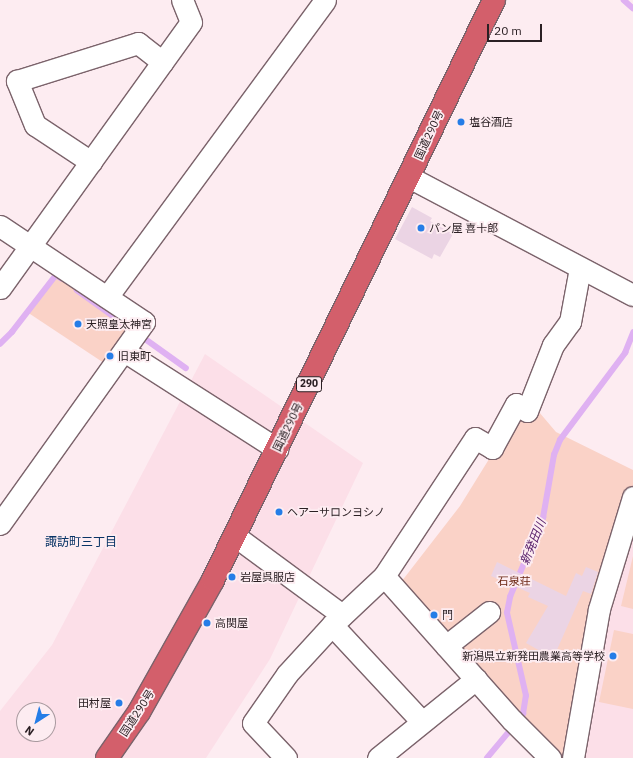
<!DOCTYPE html>
<meta charset="utf-8">
<style>
body{margin:0}
#map{position:relative;width:633px;height:758px;overflow:hidden;background:#fdecf1;font-family:"IBM Plex Sans","Noto Sans JP",sans-serif}
div>[style]{position:absolute}
.built>*{inset:0;background:#fcdfe8}
.green>*{inset:0;background:#fad2c7}
.stream>*{height:5.5px;margin:-2.75px;padding:0 2.75px;transform-origin:2.75px;border-radius:2.75px;background:#dfb1f2}
.building>*{inset:0;background:#ebd4e4}
.roads{filter:drop-shadow(1px 0 #7b636b) drop-shadow(-1px 0 #7b636b) drop-shadow(0 1px #7b636b) drop-shadow(0 -1px #7b636b)}
.minor>*{height:21px;margin:-10.5px;padding:0 10.5px;transform-origin:10.5px;border-radius:10.5px;background:#fff}
.highway>*{height:22px;margin:-11px;padding:0 11px;transform-origin:11px;border-radius:11px;background:#d35f6b}
.dots>*{width:11px;height:11px;translate:-50% -50%;box-sizing:border-box;border:2px solid #fdecf1;border-radius:50%}
span{translate:-50% -50%;white-space:nowrap;text-align:center;line-height:1.15;-webkit-text-stroke:3.5px #fdecf1;paint-order:stroke}
.shield-label span{padding:1px 3px;background:#fdecf1;border:1px solid;border-radius:3px;-webkit-text-stroke-width:0}
.shield-label{font-size:10px;color:#2b2024;font-weight:700}
.poi-label{font-size:11px;color:#2b2024}
.left{translate:0 -50%;text-align:left}
.right{translate:-100% -50%;text-align:right}
.street-label{font-size:11px;color:#2b2024}
.park-label{font-size:11px;color:#651e0a}
.neighbourhood-label{font-size:12px;color:#093466}
.water-label{font-size:12px;color:#58216c;font-style:italic}
.north{position:absolute;left:16px;top:702px;width:40px;height:40px;box-sizing:border-box;background:#fdecf1;border:1px solid #a99a9f;border-radius:50%;rotate:216deg;font-size:11px;font-weight:700;line-height:16px;text-align:center;color:#2b2024}
.north::after{content:'';display:block;margin:auto;width:14px;height:18px;background:#257de7;clip-path:polygon(50% 0,100% 100%,50% 72%,0 100%)}
.scale{position:absolute;left:487px;top:24px;width:55px;height:18px;box-sizing:border-box;border:2px solid #2b2024;border-top:0;padding-left:5px;font-size:12px;line-height:14px;white-space:nowrap;color:#2b2024;-webkit-text-stroke:3px #fdecf1;paint-order:stroke}
</style>
<div id="map">
<div class="built">
<i style="clip-path:polygon(evenodd,205px 354px,363px 463px,270px 659px,206px 758px,0 758px,0 711px,52px 645px,205px 354px,24px 710px,48px 710px,48px 734px,24px 734px,24px 710px)"></i>
<i style="clip-path:polygon(633px 502px,633px 758px,576px 758px)"></i>
</div>
<div class="green">
<i style="clip-path:polygon(57px 270px,134px 325px,107px 365px,27px 312px)"></i>
<i style="clip-path:polygon(539px 412px,556px 432px,633px 470px,633px 491px,571px 758px,555px 758px,398px 586px,460px 506px,517px 414px)"></i>
<i style="clip-path:polygon(633px 556px,633px 609px,621px 606px)"></i>
<i style="clip-path:polygon(614px 630px,633px 634px,633px 709px,599px 702px)"></i>
</div>
<div class="stream">
<i style="left:624px;top:0;width:12px;rotate:42deg"></i>
<i style="left:77px;top:290px;width:134px;rotate:35.6deg"></i>
<i style="left:0;top:344px;width:17px;rotate:-45deg"></i>
<i style="left:12px;top:332px;width:72px;rotate:-52.3deg"></i>
<i style="left:56px;top:275px;width:6px;rotate:31deg"></i>
<i style="left:518px;top:720px;width:8px;rotate:-50deg"></i>
<i style="left:523px;top:714px;width:18px;rotate:-81deg"></i>
<i style="left:526px;top:696px;width:85px;rotate:-102.9deg"></i>
<i style="left:507px;top:613px;width:16px;rotate:-79deg"></i>
<i style="left:510px;top:597px;width:86px;rotate:-67.3deg"></i>
<i style="left:543px;top:518px;width:64px;rotate:-80.1deg"></i>
<i style="left:554px;top:455px;width:16px;rotate:-68deg"></i>
<i style="left:560px;top:440px;width:109px;rotate:-53.2deg"></i>
<i style="left:625px;top:353px;width:22px;rotate:-68deg"></i>
<i style="left:487px;top:758px;width:40px;rotate:-50deg"></i>
</div>
<div class="building">
<i style="clip-path:polygon(412px 207px,432px 218px,430px 221px,453px 234px,440px 257px,434px 254px,432px 259px,395px 239px)"></i>
<i style="clip-path:polygon(497px 562px,566px 596px,576px 573px,582px 576px,586px 567px,598px 572px,591px 594px,583px 591px,556px 652px,551px 657px,526px 643px,548px 606px,528px 597px,530px 593px,491px 576px)"></i>
</div>
<div class="roads">
<div class="minor">
<i style="left:91px;top:162px;width:67px;rotate:-146.5deg"></i>
<i style="left:35px;top:125px;width:48px;rotate:-112.2deg"></i>
<i style="left:17px;top:81px;width:127px;rotate:-17.4deg"></i>
<i style="left:138px;top:43px;width:31px;rotate:38deg"></i>
<i style="left:409px;top:177px;width:253px;rotate:27.8deg"></i>
<i style="left:0;top:226px;width:173px;rotate:33.7deg"></i>
<i style="left:144px;top:322px;width:248px;rotate:125.5deg"></i>
<i style="left:0;top:288px;width:327px;rotate:-54.3deg"></i>
<i style="left:191px;top:22px;width:24px;rotate:-112deg"></i>
<i style="left:107px;top:297px;width:368px;rotate:-53.7deg"></i>
<i style="left:124px;top:351px;width:182px;rotate:32.6deg"></i>
<i style="left:235px;top:536px;width:133px;rotate:36.4deg"></i>
<i style="left:384px;top:576px;width:165px;rotate:-56.6deg"></i>
<i style="left:475px;top:438px;width:20px;rotate:30deg"></i>
<i style="left:492px;top:448px;width:50px;rotate:-61.4deg"></i>
<i style="left:516px;top:404px;width:13px;rotate:32deg"></i>
<i style="left:527px;top:411px;width:71px;rotate:-68.5deg"></i>
<i style="left:553px;top:345px;width:29px;rotate:-54deg"></i>
<i style="left:570px;top:322px;width:55px;rotate:-79.5deg"></i>
<i style="left:332px;top:625px;width:132px;rotate:47.1deg"></i>
<i style="left:446px;top:646px;width:55px;rotate:-38.3deg"></i>
<i style="left:286px;top:758px;width:48px;rotate:-133.3deg"></i>
<i style="left:253px;top:723px;width:60px;rotate:-55.2deg"></i>
<i style="left:287px;top:674px;width:67px;rotate:-47.4deg"></i>
<i style="left:332px;top:625px;width:71px;rotate:-43.3deg"></i>
<i style="left:384px;top:576px;width:193px;rotate:48.4deg"></i>
<i style="left:512px;top:720px;width:54px;rotate:45deg"></i>
<i style="left:378px;top:758px;width:126px;rotate:-38.9deg"></i>
<i style="left:573px;top:758px;width:151px;rotate:-80.1deg"></i>
<i style="left:599px;top:609px;width:117px;rotate:-73.1deg"></i>
</div>
<div class="highway">
<i style="left:107px;top:758px;width:56px;rotate:-55.2deg"></i>
<i style="left:139px;top:712px;width:151px;rotate:-60.7deg"></i>
<i style="left:213px;top:580px;width:644px;rotate:-64.15deg"></i>
</div>
</div>
<div class="dots">
<i style="left:461px;top:122px;background:#257de7"></i>
<i style="left:421px;top:228px;background:#257de7"></i>
<i style="left:78px;top:324px;background:#257de7"></i>
<i style="left:110px;top:356px;background:#257de7"></i>
<i style="left:279px;top:512px;background:#257de7"></i>
<i style="left:232px;top:577px;background:#257de7"></i>
<i style="left:434px;top:615px;background:#257de7"></i>
<i style="left:207px;top:623px;background:#257de7"></i>
<i style="left:613px;top:656px;background:#257de7"></i>
<i style="left:119px;top:703px;background:#257de7"></i>
</div>
<div class="shield-label">
<span style="left:309px;top:384px">290</span>
</div>
<div class="poi-label">
<span class="left" style="left:469px;top:122px">塩谷酒店</span>
<span class="left" style="left:429px;top:228px">パン屋 喜十郎</span>
<span class="left" style="left:86px;top:324px">天照皇太神宮</span>
<span class="left" style="left:118px;top:356px">旧東町</span>
<span class="left" style="left:287px;top:512px">ヘアーサロンヨシノ</span>
<span class="left" style="left:240px;top:577px">岩屋呉服店</span>
<span class="left" style="left:442px;top:615px">門</span>
<span class="left" style="left:215px;top:623px">高関屋</span>
<span class="right" style="left:605px;top:656px">新潟県立新発田農業高等学校</span>
<span class="right" style="left:111px;top:703px">田村屋</span>
</div>
<div class="street-label">
<span style="left:429px;top:135px;rotate:-65deg">国道290号</span>
<span style="left:288px;top:427px;rotate:-64deg">国道290号</span>
<span style="left:137px;top:713px;rotate:-57deg">国道290号</span>
</div>
<div class="park-label">
<span style="left:514px;top:581px">石泉荘</span>
</div>
<div class="neighbourhood-label">
<span style="left:81px;top:542px">諏訪町三丁目</span>
</div>
<div class="water-label">
<span style="left:533px;top:542px;rotate:-68deg">新発田川</span>
</div>
<div class="north">N</div>
<div class="scale">20 m</div>
</div>
